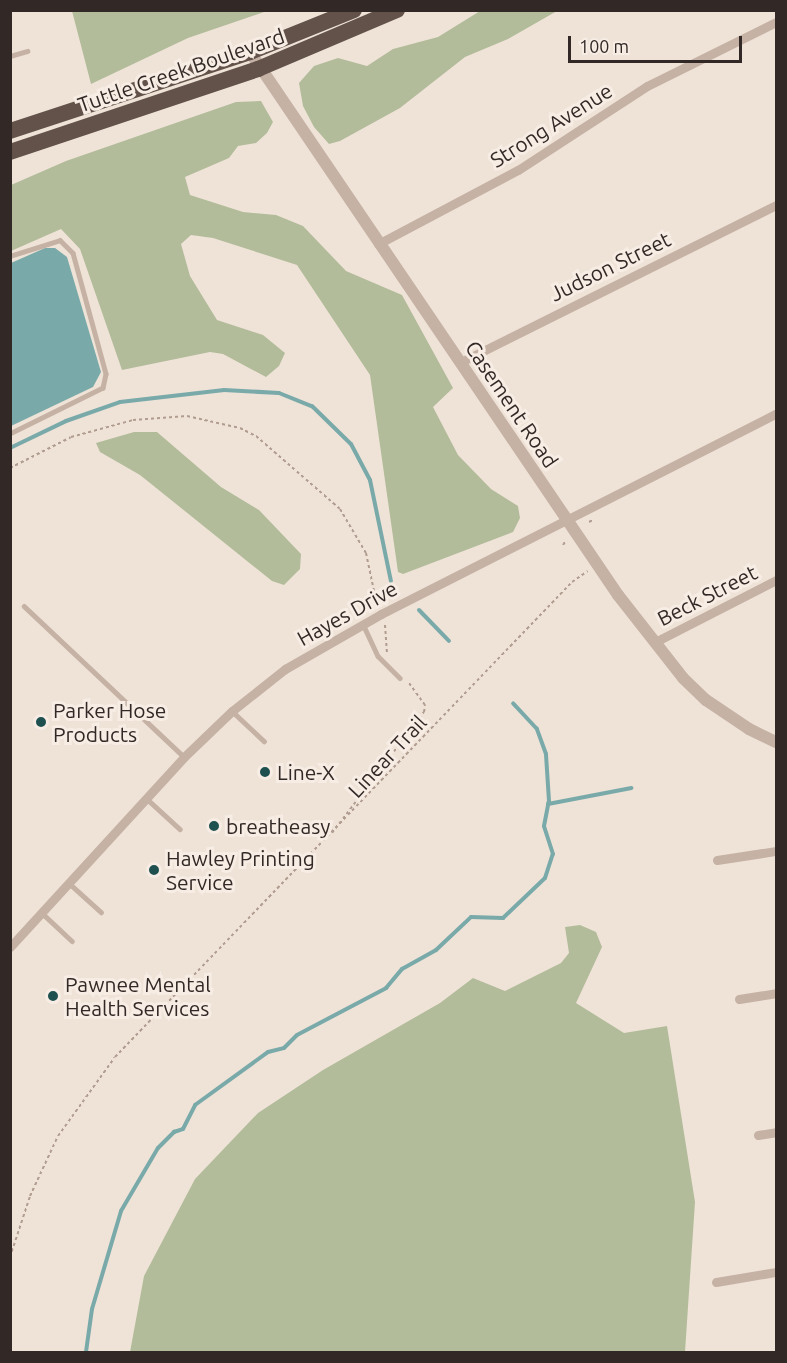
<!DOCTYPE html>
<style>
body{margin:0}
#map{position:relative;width:787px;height:1363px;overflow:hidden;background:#efe3d8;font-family:Ubuntu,sans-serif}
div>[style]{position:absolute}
.green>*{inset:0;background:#b3bc9a}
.water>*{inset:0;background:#79aaa9}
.stream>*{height:4px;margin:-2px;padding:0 2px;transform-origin:2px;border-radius:2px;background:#79aaa9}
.path>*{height:2px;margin-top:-1px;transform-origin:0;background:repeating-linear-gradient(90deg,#b19c90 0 3px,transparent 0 6px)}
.service>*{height:4.5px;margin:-2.25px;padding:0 2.25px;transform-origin:2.25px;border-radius:2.25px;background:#c6b2a5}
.minor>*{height:9px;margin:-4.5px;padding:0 4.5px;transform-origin:4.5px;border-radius:4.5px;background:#c6b2a5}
.tertiary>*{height:12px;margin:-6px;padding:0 6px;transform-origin:6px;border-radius:6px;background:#c6b2a5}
.trunk>*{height:16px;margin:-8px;padding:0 8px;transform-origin:8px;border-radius:8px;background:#62524a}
.dots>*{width:16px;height:16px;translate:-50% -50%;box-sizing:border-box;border:3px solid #f7ede4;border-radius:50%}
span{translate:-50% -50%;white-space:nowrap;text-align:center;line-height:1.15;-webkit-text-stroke:6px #f7ede4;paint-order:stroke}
.street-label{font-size:21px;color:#322926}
.poi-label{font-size:21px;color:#322926}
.left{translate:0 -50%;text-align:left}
.frame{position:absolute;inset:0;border:12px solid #322926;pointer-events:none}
.scale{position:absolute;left:568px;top:36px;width:174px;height:27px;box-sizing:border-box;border:3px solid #322926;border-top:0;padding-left:8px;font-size:18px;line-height:21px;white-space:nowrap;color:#322926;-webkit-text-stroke:4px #f7ede4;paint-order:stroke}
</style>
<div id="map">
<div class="green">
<i style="clip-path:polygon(72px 11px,72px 10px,267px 11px,188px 38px,91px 84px)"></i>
<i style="clip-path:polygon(480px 11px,557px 11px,508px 39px,465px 57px,400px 108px,340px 141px,329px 144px,314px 127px,303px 106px,299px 83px,314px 66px,338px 58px,367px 66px,393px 49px,438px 37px)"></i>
<i style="clip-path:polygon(261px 101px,273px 122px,267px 133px,256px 143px,238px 146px,229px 158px,185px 177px,190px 195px,243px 212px,276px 215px,303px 226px,346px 271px,402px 295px,453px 388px,433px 407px,458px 455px,491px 489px,518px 506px,520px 518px,513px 532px,403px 574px,398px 572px,370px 375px,297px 265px,213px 238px,191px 235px,181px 244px,190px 276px,217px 320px,263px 335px,285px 353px,279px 366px,266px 377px,223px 354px,210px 352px,122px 370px,80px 249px,61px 229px,11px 251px,11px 185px,66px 161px,236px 102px)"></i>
<i style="clip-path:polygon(134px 432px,157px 432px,221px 487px,259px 510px,301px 554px,300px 569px,284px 585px,272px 581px,140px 475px,100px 452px,96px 443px)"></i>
<i style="clip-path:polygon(580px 925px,596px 932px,602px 947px,576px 1003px,624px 1033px,667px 1026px,695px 1202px,685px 1352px,130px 1352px,144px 1276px,195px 1179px,258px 1113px,323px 1070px,440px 1003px,473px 978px,505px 991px,561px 963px,569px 953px,565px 927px)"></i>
</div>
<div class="water">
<i style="clip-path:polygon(45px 248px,55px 248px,67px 257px,101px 372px,93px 387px,11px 426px,11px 263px)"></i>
</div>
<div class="stream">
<i style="left:10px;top:448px;width:62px;rotate:-25.7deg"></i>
<i style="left:66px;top:421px;width:57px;rotate:-19.4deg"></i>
<i style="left:120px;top:402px;width:105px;rotate:-6.6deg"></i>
<i style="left:224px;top:390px;width:55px;rotate:3.1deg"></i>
<i style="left:279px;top:393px;width:35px;rotate:22deg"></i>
<i style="left:312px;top:406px;width:54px;rotate:44.3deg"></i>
<i style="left:351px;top:444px;width:41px;rotate:62.2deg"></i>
<i style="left:370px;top:480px;width:103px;rotate:78.3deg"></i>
<i style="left:419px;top:610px;width:43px;rotate:45.9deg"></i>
<i style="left:548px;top:804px;width:85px;rotate:-10.9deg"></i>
<i style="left:86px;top:1352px;width:43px;rotate:-82.1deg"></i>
<i style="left:92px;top:1309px;width:102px;rotate:-73.5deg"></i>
<i style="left:121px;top:1211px;width:73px;rotate:-59.6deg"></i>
<i style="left:158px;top:1148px;width:23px;rotate:-45deg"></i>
<i style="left:174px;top:1132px;width:9px;rotate:-18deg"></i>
<i style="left:183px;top:1129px;width:27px;rotate:-63deg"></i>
<i style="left:195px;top:1105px;width:90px;rotate:-36deg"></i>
<i style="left:268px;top:1052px;width:16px;rotate:-14deg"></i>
<i style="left:284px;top:1048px;width:18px;rotate:-45deg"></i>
<i style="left:297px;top:1035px;width:101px;rotate:-27.8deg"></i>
<i style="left:386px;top:988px;width:25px;rotate:-50deg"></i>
<i style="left:402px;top:969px;width:39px;rotate:-29deg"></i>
<i style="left:436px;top:950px;width:48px;rotate:-43.3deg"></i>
<i style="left:471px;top:917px;width:32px;rotate:2deg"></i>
<i style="left:503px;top:918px;width:58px;rotate:-43.6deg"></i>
<i style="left:545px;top:878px;width:25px;rotate:-72deg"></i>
<i style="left:553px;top:854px;width:29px;rotate:-108deg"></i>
<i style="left:544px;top:826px;width:25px;rotate:-79deg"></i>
<i style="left:549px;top:801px;width:47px;rotate:-93.7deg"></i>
<i style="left:546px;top:754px;width:27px;rotate:-110deg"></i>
<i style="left:537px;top:729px;width:35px;rotate:-133deg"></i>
</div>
<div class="path">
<i style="left:10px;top:468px;width:68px;rotate:-26.9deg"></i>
<i style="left:71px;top:437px;width:64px;rotate:-15.3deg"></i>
<i style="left:133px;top:420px;width:54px;rotate:-4.2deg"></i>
<i style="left:187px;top:416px;width:54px;rotate:12.8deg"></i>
<i style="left:240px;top:428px;width:18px;rotate:27deg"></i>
<i style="left:256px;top:436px;width:111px;rotate:41deg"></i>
<i style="left:340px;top:509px;width:51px;rotate:59.4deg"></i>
<i style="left:366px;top:553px;width:53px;rotate:78.1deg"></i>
<i style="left:589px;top:522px;width:4px;rotate:-27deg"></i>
<i style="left:563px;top:545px;width:4px;rotate:-56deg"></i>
<i style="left:385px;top:625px;width:29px;rotate:86deg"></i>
<i style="left:332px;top:833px;width:152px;rotate:-52.8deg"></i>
<i style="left:424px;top:712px;width:7px;rotate:-82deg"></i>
<i style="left:425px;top:705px;width:29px;rotate:-126deg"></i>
<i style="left:10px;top:1257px;width:64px;rotate:-71.8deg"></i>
<i style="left:30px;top:1196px;width:66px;rotate:-65deg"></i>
<i style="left:58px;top:1136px;width:97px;rotate:-54.2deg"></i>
<i style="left:115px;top:1057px;width:659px;rotate:-46.11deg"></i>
<i style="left:572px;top:582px;width:19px;rotate:-35deg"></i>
</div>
<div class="service">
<i style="left:10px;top:56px;width:18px;rotate:-16deg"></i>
<i style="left:10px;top:256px;width:52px;rotate:-17.7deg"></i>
<i style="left:60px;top:240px;width:18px;rotate:45deg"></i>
<i style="left:73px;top:253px;width:125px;rotate:74.7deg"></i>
<i style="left:106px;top:374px;width:14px;rotate:102deg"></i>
<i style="left:103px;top:388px;width:104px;rotate:153.7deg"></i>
<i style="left:24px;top:606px;width:220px;rotate:43.3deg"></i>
<i style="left:363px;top:624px;width:35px;rotate:65deg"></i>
<i style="left:378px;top:656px;width:31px;rotate:45deg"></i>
<i style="left:232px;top:711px;width:44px;rotate:43.2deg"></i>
<i style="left:146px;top:798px;width:46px;rotate:42.4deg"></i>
<i style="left:70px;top:884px;width:42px;rotate:42.1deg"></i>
<i style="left:42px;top:913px;width:41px;rotate:43deg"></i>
</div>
<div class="minor">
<i style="left:378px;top:244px;width:158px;rotate:-27.9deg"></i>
<i style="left:518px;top:170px;width:154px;rotate:-33.1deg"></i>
<i style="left:647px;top:86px;width:144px;rotate:-26.4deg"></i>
<i style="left:461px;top:362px;width:352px;rotate:-26.5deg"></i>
<i style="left:655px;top:642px;width:136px;rotate:-27.1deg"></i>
<i style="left:717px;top:860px;width:60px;rotate:-8.7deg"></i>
<i style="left:10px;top:947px;width:258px;rotate:-47.5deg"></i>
<i style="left:184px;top:757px;width:66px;rotate:-43.8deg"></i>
<i style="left:232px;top:711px;width:68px;rotate:-38.4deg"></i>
<i style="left:285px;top:669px;width:111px;rotate:-29.8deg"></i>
<i style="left:381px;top:614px;width:443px;rotate:-26.9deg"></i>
<i style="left:739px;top:999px;width:37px;rotate:-9deg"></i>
<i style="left:758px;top:1135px;width:18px;rotate:-9deg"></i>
<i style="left:716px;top:1282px;width:61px;rotate:-9.5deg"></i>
</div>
<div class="tertiary">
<i style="left:250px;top:52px;width:656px;rotate:55.87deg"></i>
<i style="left:618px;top:595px;width:105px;rotate:51.9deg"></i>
<i style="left:683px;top:678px;width:32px;rotate:44deg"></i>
<i style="left:706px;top:700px;width:52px;rotate:34deg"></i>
<i style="left:749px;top:729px;width:30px;rotate:26deg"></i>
</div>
<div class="trunk">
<i style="left:10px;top:131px;width:253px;rotate:-18.2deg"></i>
<i style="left:250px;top:52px;width:112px;rotate:-22deg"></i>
<i style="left:10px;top:152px;width:262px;rotate:-18.5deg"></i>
<i style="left:258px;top:69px;width:151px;rotate:-23deg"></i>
</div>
<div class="dots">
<i style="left:41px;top:722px;background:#1f5050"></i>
<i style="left:265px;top:772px;background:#1f5050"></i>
<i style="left:214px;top:826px;background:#1f5050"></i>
<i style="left:154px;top:870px;background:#1f5050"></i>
<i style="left:53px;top:996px;background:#1f5050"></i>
</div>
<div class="street-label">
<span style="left:181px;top:70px;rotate:-19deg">Tuttle Creek Boulevard</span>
<span style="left:551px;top:125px;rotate:-32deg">Strong Avenue</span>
<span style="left:610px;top:266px;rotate:-26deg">Judson Street</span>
<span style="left:512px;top:404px;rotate:56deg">Casement Road</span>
<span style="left:707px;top:595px;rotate:-27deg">Beck Street</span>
<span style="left:347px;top:613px;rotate:-29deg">Hayes Drive</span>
<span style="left:387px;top:756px;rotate:-47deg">Linear Trail</span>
</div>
<div class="poi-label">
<span class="left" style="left:53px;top:722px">Parker Hose<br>Products</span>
<span class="left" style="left:277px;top:772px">Line-X</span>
<span class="left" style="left:226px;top:826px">breatheasy</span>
<span class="left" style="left:166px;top:870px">Hawley Printing<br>Service</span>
<span class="left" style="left:65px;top:996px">Pawnee Mental<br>Health Services</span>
</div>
<div class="frame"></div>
<div class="scale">100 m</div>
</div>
